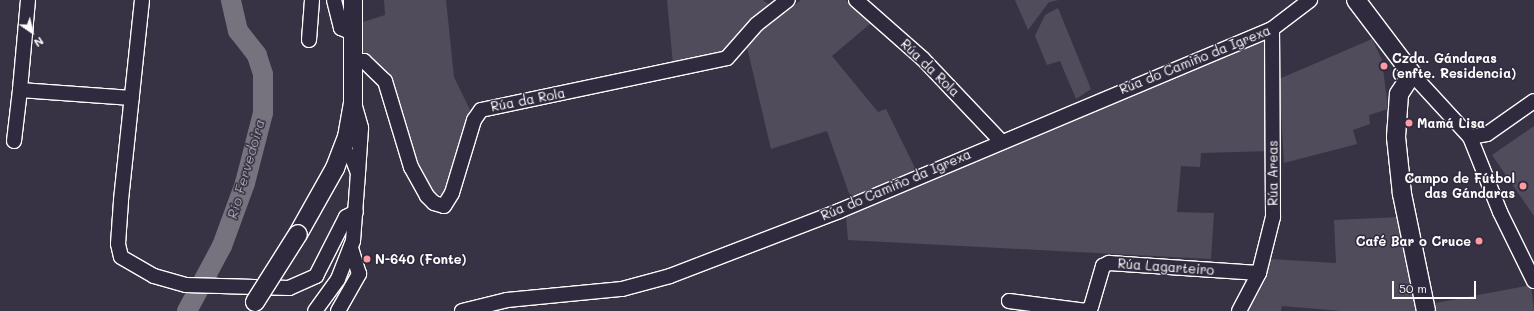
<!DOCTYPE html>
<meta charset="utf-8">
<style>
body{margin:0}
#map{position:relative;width:1534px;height:311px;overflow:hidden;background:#373345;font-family:Mali,sans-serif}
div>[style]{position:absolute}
.green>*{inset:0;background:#514c5c}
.river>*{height:20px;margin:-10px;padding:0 10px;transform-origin:10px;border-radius:10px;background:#76737f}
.roads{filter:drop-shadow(1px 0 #fff) drop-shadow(-1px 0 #fff) drop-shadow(0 1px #fff) drop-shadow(0 -1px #fff)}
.minor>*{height:14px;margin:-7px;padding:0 7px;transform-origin:7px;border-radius:7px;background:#2f2a3d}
.major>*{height:18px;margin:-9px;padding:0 9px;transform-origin:9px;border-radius:9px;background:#2f2a3d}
.bridges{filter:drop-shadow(1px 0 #fff) drop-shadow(-1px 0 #fff) drop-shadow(0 1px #fff) drop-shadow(0 -1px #fff)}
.major-bridge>*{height:18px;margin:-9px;padding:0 9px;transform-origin:9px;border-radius:9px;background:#2f2a3d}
.dots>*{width:11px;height:11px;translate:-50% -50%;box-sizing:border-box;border:2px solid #2f2a3d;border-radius:50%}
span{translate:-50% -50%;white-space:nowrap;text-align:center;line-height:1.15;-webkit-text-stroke:3px #2f2a3d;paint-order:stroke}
.poi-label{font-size:13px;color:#fff;font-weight:700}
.left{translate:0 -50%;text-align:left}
.right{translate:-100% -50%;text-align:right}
.street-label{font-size:13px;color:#fff}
.water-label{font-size:14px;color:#b4b2b9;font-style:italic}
.north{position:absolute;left:12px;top:12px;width:40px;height:40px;-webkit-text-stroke:3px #2f2a3d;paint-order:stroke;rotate:146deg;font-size:11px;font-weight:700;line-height:16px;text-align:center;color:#fff}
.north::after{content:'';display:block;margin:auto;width:14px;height:18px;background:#fff;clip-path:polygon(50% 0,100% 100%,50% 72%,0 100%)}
.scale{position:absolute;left:1392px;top:281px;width:84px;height:18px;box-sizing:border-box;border:2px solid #fff;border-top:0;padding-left:5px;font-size:12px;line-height:14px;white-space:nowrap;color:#fff;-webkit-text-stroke:3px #2f2a3d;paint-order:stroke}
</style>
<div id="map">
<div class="green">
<i style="clip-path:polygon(384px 0,446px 0,454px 77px,470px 110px,452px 186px,441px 195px,431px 190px,409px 151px,389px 79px,362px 56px,363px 22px,385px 15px)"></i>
<i style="clip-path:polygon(667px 0,763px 0,773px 8px,725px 54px,673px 64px)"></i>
<i style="clip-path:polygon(801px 0,846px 0,871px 23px,832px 56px,878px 112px,886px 109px,917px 172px,851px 199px,827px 131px,771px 149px,746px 43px)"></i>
<i style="clip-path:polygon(1015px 0,1059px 0,1049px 2px,1028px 30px)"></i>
<i style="clip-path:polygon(1058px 8px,1091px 89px,1076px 99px,1060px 61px,1047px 65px,1035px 36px,1045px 15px)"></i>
<i style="clip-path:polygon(1266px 39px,1270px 151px,1201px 153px,1200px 167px,1181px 166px,1177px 212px,1214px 213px,1211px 259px,848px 240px,846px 216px)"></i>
<i style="clip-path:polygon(1372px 39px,1382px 60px,1388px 109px,1369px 115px,1370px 124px,1353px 130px,1357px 144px,1284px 163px,1279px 79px)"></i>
<i style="clip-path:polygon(1534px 126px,1534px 216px,1492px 155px)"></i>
<i style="clip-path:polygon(1400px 217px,1420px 311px,1341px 311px,1282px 306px,1281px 311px,1248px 311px,1266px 279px,1270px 259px,1336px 263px,1334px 220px)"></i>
<i style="clip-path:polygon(1531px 285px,1534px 311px,1431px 311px,1430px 304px)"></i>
</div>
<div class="river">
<i style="left:187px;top:311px;width:74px;rotate:-61.7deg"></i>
<i style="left:222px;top:246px;width:67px;rotate:-69.9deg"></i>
<i style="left:245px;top:183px;width:72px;rotate:-75.6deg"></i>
<i style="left:263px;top:113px;width:39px;rotate:-90deg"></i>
<i style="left:263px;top:74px;width:20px;rotate:-108deg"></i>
<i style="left:257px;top:55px;width:31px;rotate:-128deg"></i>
<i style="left:238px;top:31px;width:32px;rotate:-103deg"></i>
</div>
<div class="roads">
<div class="minor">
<i style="left:28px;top:0;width:90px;rotate:95.1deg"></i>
<i style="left:20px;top:90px;width:112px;rotate:4.1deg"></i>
<i style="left:142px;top:0;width:202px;rotate:96deg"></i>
<i style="left:121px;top:201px;width:43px;rotate:94deg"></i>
<i style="left:118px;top:244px;width:13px;rotate:77deg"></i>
<i style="left:121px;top:257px;width:38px;rotate:30deg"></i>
<i style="left:154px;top:276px;width:33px;rotate:16deg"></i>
<i style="left:186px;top:285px;width:103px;rotate:1.7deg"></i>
<i style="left:289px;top:288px;width:30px;rotate:-24deg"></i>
<i style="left:316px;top:276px;width:66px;rotate:-63deg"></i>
<i style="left:346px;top:217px;width:11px;rotate:-27deg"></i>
<i style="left:334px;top:0;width:29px;rotate:76deg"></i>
<i style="left:341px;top:28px;width:14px;rotate:25deg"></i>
<i style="left:856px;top:0;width:89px;rotate:41.4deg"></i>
<i style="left:923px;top:59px;width:112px;rotate:46.5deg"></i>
<i style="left:309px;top:40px;width:40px;rotate:-85.7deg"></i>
<i style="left:354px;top:61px;width:10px"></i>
<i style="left:364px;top:61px;width:29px;rotate:44deg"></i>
<i style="left:385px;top:81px;width:90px;rotate:73.2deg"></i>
<i style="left:411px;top:167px;width:33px;rotate:61deg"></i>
<i style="left:427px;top:196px;width:10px;rotate:45deg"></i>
<i style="left:434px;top:203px;width:10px;rotate:17deg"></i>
<i style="left:444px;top:206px;width:15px;rotate:-58deg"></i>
<i style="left:452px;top:193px;width:76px;rotate:-73.2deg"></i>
<i style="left:474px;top:120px;width:12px;rotate:-55deg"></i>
<i style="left:481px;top:110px;width:251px;rotate:-11.9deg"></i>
<i style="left:727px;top:58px;width:45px;rotate:-48.6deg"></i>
<i style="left:757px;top:24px;width:39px;rotate:-38deg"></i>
<i style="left:1412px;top:74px;width:86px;rotate:47.4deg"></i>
<i style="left:1470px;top:137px;width:17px;rotate:-10deg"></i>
<i style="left:1487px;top:134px;width:57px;rotate:-35.1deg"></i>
<i style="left:354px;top:103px;width:26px;rotate:74deg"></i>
<i style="left:361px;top:128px;width:45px;rotate:93.8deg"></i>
<i style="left:1470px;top:137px;width:81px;rotate:68.2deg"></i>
<i style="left:1500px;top:212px;width:77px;rotate:63.8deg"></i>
<i style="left:14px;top:141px;width:51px;rotate:-83.3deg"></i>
<i style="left:1009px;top:301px;width:78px;rotate:7.4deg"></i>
<i style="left:1086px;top:311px;width:6px;rotate:-39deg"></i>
<i style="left:1091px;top:307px;width:43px;rotate:-73.7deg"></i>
<i style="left:1103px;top:266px;width:7px;rotate:-27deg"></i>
<i style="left:1109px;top:263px;width:150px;rotate:3.8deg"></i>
<i style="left:315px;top:311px;width:39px;rotate:-54deg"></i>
<i style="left:338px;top:279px;width:41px;rotate:-68.5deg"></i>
<i style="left:353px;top:241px;width:68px;rotate:-85.8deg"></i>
<i style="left:358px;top:173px;width:17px;rotate:-111deg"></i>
<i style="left:352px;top:157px;width:11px;rotate:-153deg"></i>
<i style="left:338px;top:311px;width:43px;rotate:-60.4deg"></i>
<i style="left:359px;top:274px;width:28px;rotate:-107deg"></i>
<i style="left:462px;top:311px;width:46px;rotate:-13.7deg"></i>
<i style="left:507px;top:300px;width:116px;rotate:-5.5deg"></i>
<i style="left:622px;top:289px;width:50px;rotate:-15.2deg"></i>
<i style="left:670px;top:276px;width:181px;rotate:-21deg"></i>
<i style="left:839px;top:211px;width:470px;rotate:-22.8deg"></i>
<i style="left:1272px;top:29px;width:48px;rotate:-37.3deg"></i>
<i style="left:1239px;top:311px;width:43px;rotate:-62.2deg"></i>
<i style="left:1259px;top:273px;width:58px;rotate:-76deg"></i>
<i style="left:1273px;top:217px;width:188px;rotate:-90.3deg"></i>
</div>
<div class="major">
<i style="left:1356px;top:0;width:93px;rotate:52.9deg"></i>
<i style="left:1412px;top:74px;width:24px;rotate:123deg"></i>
<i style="left:1399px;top:94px;width:43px;rotate:94deg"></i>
<i style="left:1396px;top:137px;width:57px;rotate:84deg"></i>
<i style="left:1402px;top:194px;width:119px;rotate:78.4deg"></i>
<i style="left:298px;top:234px;width:76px;rotate:-60.7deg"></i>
<i style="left:335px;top:168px;width:33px;rotate:-69deg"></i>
<i style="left:347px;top:137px;width:35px;rotate:-80deg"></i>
<i style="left:353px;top:103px;width:103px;rotate:-90deg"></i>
</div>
</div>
<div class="bridges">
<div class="major-bridge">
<i style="left:255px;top:302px;width:80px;rotate:-57.7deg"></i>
</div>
</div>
<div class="dots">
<i style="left:1384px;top:66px;background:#ff9aa2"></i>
<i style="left:1409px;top:123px;background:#ff9aa2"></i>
<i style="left:1523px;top:186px;background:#ff9aa2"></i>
<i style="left:1479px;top:241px;background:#ff9aa2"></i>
<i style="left:367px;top:259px;background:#ff9aa2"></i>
</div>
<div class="poi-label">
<span class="left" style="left:1392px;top:66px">Czda. Gándaras<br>(enfte. Residencia)</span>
<span class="left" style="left:1417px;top:123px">Mamá Lisa</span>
<span class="right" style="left:1515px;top:186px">Campo de Fútbol<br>das Gándaras</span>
<span class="right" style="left:1471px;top:241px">Café Bar o Cruce</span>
<span class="left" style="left:375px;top:259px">N-640 (Fonte)</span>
</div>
<div class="street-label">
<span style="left:1195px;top:60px;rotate:-22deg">Rúa do Camiño da Igrexa</span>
<span style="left:930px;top:68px;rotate:44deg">Rúa da Rola</span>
<span style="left:528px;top:100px;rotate:-11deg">Rúa da Rola</span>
<span style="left:1273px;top:173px;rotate:-90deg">Rúa Areas</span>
<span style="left:896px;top:185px;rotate:-23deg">Rúa do Camiño da Igrexa</span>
<span style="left:1166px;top:267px;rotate:4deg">Rúa Lagarteiro</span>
</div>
<div class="water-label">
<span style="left:246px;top:169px;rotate:-74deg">Río Fervedoira</span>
</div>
<div class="north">N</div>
<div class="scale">50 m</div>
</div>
